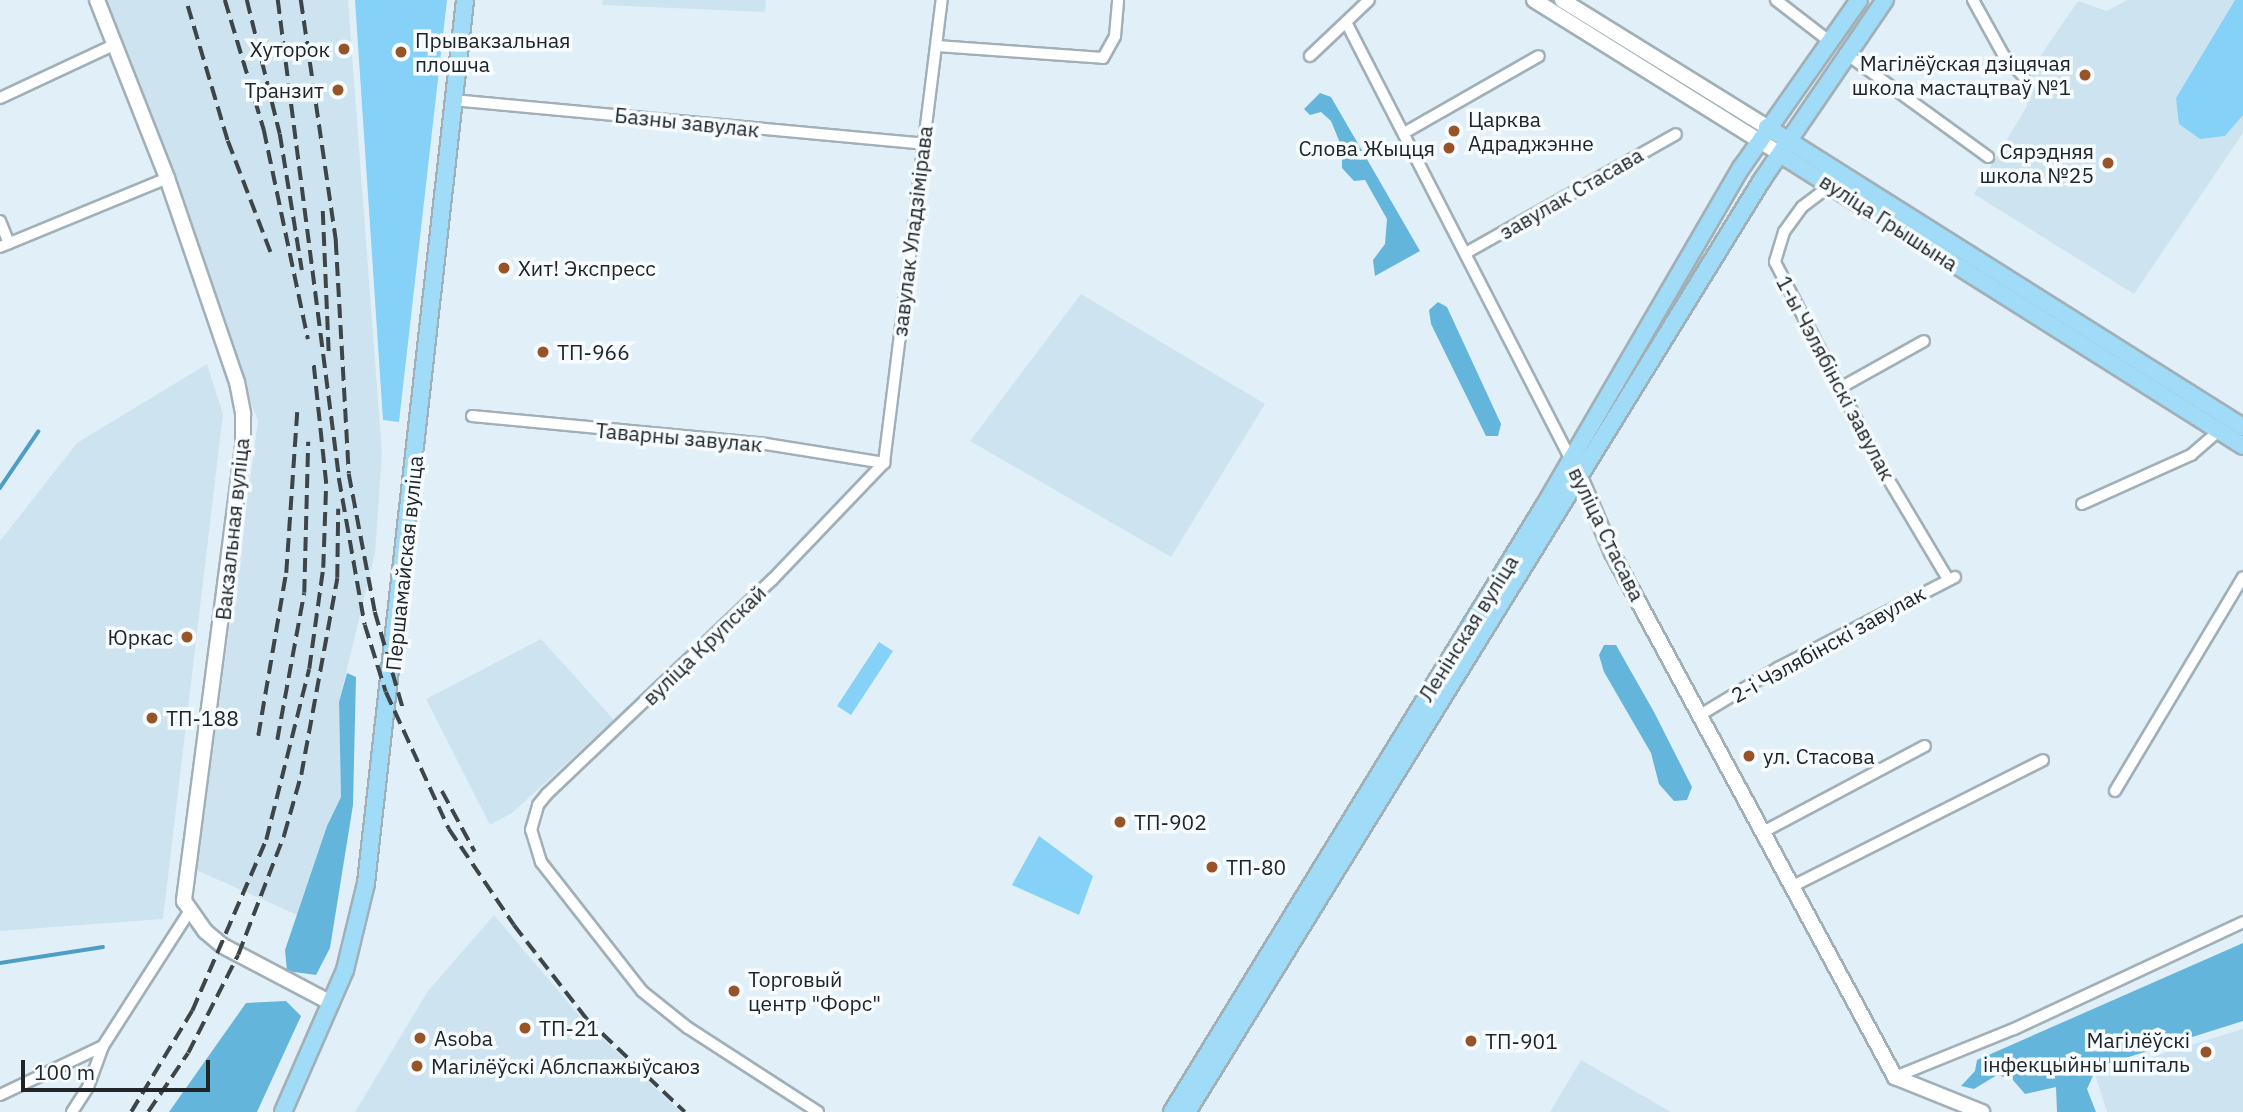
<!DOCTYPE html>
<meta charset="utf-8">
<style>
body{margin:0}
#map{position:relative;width:2243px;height:1112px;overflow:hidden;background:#e1f0f8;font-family:"IBM Plex Sans",sans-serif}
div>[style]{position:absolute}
.built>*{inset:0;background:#cde4f0}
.green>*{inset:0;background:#86d1f7}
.forest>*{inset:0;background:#64b5dc}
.stream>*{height:3.5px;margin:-1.75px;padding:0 1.75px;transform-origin:1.75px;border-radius:1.75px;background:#4d9ec4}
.roads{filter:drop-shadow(2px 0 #a1b0b7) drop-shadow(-2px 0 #a1b0b7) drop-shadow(0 2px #a1b0b7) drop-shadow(0 -2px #a1b0b7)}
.street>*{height:10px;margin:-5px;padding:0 5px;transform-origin:5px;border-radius:5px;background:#fff}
.secondary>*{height:14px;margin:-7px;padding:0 7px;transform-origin:7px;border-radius:7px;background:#fff}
.primary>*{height:16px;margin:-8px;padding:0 8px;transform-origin:8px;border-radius:8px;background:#a0dbf7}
.rail>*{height:3.5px;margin-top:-1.75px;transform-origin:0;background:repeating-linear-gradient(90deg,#3e4549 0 14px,transparent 0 21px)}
.dots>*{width:19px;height:19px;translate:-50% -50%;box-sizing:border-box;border:4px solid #f6fcff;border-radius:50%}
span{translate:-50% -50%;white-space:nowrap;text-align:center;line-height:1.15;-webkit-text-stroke:7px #f6fcff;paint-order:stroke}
.poi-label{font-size:21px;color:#202528}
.left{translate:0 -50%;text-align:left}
.right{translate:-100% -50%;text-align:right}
.street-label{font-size:21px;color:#202528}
.scale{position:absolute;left:21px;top:1060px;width:189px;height:32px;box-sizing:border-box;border:4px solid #202528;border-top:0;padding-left:9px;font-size:21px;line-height:24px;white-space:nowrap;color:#202528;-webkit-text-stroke:5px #f6fcff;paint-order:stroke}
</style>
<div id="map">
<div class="built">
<i style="clip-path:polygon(92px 0,348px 0,382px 453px,375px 553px,339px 702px,341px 797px,297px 915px,196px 870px,258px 421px)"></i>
<i style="clip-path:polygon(603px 0,766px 0,765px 12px,602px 5px)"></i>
<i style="clip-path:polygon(2127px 0,2243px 0,2243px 133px,2134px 294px,1974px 194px,2027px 106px,2024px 80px,2078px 1px,2107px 11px)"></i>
<i style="clip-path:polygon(1081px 294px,1265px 404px,1171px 557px,970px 441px)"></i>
<i style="clip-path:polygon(207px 364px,223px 414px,163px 919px,0 931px,0 541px,77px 443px)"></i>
<i style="clip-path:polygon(541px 639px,614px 720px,512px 813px,490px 825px,426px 699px)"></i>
<i style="clip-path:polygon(494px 915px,583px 1020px,681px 1112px,355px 1112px,428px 991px)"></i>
<i style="clip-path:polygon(2243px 1029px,2243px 1112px,2107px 1112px,2095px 1074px)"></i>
<i style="clip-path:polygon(1581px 1060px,1671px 1112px,1550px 1112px)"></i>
</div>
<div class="green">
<i style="clip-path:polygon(355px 0,447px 0,399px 422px,383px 420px)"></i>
<i style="clip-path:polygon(2235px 0,2243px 0,2243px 115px,2225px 136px,2200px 139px,2179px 124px,2176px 98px)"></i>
<i style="clip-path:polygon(879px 642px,893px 651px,851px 715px,837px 706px)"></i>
<i style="clip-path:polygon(1039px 836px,1093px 876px,1079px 915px,1012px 885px)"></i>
</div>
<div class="forest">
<i style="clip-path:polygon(1320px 93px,1331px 97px,1420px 251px,1375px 276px,1373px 260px,1385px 244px,1387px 219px,1365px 180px,1354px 181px,1342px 168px,1342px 148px,1331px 121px,1321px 112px,1310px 115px,1304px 109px)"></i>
<i style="clip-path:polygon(1438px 302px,1447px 307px,1501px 424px,1498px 436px,1486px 436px,1431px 324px,1429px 310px)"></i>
<i style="clip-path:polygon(1604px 645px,1616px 645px,1654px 712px,1692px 787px,1687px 800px,1674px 801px,1659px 784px,1651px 753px,1604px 672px,1599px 655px)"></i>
<i style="clip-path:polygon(347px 673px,356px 677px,353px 805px,330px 948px,316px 975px,287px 971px,285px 950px,327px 826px,341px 797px,339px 702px)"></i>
<i style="clip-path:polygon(2243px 943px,2243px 1021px,2097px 1067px,2087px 1089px,2096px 1112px,2057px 1112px,2056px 1087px,2025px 1094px,2012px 1079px,1997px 1075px,1974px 1089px,1961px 1086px,1975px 1071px,1977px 1060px)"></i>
<i style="clip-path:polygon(286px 1001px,301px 1016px,257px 1112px,169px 1112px,246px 1003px)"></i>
</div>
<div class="stream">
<i style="left:0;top:488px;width:68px;rotate:-55.8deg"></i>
<i style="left:0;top:963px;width:104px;rotate:-8.8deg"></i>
</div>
<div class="roads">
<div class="street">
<i style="left:1776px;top:0;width:67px;rotate:37.7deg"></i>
<i style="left:1973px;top:0;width:64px;rotate:61deg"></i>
<i style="left:2004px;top:56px;width:28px;rotate:46deg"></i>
<i style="left:1347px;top:24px;width:494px;rotate:62.8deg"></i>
<i style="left:937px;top:46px;width:166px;rotate:4.1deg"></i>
<i style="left:1103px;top:58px;width:25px;rotate:-61deg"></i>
<i style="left:1115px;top:36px;width:36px;rotate:-85deg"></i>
<i style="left:1845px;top:53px;width:177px;rotate:36deg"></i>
<i style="left:1310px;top:56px;width:81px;rotate:-43.5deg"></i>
<i style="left:0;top:98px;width:128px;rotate:-25deg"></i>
<i style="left:452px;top:100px;width:472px;rotate:5.3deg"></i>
<i style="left:1404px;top:133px;width:155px;rotate:-29.7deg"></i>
<i style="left:1831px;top:185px;width:36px;rotate:143deg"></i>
<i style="left:1802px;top:207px;width:31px;rotate:126deg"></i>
<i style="left:1784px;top:232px;width:31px;rotate:107deg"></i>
<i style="left:1775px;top:262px;width:223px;rotate:62.7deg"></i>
<i style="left:1877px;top:460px;width:139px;rotate:59.2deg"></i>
<i style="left:0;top:221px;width:24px;rotate:68deg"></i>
<i style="left:0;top:247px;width:181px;rotate:-22.4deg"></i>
<i style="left:1466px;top:253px;width:241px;rotate:-29.5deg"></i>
<i style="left:1840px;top:388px;width:96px;rotate:-29.2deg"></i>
<i style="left:472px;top:416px;width:295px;rotate:5.4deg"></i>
<i style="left:766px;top:444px;width:120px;rotate:9.1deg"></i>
<i style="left:884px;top:463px;width:467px;rotate:-82.9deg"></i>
<i style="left:2082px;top:504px;width:120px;rotate:-24.2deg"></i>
<i style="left:2191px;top:455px;width:37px;rotate:-41deg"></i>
<i style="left:1702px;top:714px;width:89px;rotate:-31.2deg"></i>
<i style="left:1778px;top:668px;width:199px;rotate:-27.2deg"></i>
<i style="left:2115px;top:791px;width:249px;rotate:-59.1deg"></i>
<i style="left:1765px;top:831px;width:181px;rotate:-28deg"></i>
<i style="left:1791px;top:887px;width:282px;rotate:-26.7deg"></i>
<i style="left:1895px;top:1077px;width:128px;rotate:-22deg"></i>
<i style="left:2014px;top:1029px;width:253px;rotate:-25deg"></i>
<i style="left:0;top:1095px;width:114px;rotate:-25.4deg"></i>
<i style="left:72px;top:1112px;width:30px;rotate:-57deg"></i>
<i style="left:88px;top:1087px;width:44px;rotate:-69.9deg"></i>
<i style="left:103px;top:1046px;width:159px;rotate:-57.3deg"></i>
<i style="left:818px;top:1112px;width:155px;rotate:-147.1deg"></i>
<i style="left:688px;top:1028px;width:59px;rotate:-141.2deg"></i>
<i style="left:642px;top:991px;width:164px;rotate:-128.1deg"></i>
<i style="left:541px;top:862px;width:34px;rotate:-107deg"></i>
<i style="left:531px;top:830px;width:26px;rotate:-74deg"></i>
<i style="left:538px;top:805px;width:14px;rotate:-51deg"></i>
<i style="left:547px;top:794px;width:311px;rotate:-43.6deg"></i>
<i style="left:772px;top:580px;width:162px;rotate:-46.3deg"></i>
</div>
<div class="secondary">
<i style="left:97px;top:0;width:191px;rotate:68.5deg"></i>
<i style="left:167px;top:178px;width:216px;rotate:71.1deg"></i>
<i style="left:237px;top:382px;width:33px;rotate:79deg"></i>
<i style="left:243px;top:414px;width:32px;rotate:90deg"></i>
<i style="left:243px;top:446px;width:459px;rotate:97.4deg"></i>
<i style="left:184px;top:901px;width:37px;rotate:55deg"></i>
<i style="left:205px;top:931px;width:23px;rotate:40deg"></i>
<i style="left:223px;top:946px;width:122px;rotate:27.8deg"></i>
<i style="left:1534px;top:0;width:290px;rotate:32deg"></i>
<i style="left:1562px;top:0;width:241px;rotate:31.8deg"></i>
<i style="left:1580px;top:477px;width:82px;rotate:67.2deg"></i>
<i style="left:1612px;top:553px;width:596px;rotate:61.63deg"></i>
<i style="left:1895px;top:1077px;width:94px;rotate:21.9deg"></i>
</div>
<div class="primary">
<i style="left:1767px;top:127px;width:563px;rotate:32.22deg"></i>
<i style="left:1780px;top:154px;width:547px;rotate:32.24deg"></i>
<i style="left:283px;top:1112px;width:155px;rotate:-66.4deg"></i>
<i style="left:345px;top:970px;width:89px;rotate:-76.4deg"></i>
<i style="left:366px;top:883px;width:889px;rotate:-83.6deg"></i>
<i style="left:1172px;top:1112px;width:711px;rotate:-58.46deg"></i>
<i style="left:1544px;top:506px;width:391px;rotate:-59.8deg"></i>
<i style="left:1741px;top:168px;width:205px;rotate:-54.9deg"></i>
<i style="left:1187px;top:1112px;width:1095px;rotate:-58.33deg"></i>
<i style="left:1762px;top:180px;width:218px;rotate:-55.7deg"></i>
</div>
</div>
<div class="rail">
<i style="left:225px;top:0;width:136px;rotate:73.3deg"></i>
<i style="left:264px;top:130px;width:214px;rotate:78.1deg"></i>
<i style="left:247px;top:0;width:138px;rotate:76.2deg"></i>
<i style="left:280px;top:134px;width:138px;rotate:80.8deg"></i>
<i style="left:278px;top:0;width:482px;rotate:82.7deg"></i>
<i style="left:339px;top:478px;width:149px;rotate:80deg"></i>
<i style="left:365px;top:625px;width:70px;rotate:72.6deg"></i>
<i style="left:386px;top:692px;width:151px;rotate:65.3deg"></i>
<i style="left:449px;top:829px;width:116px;rotate:55.9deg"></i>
<i style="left:514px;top:925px;width:119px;rotate:52.2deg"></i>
<i style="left:587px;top:1019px;width:135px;rotate:43.5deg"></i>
<i style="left:301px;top:0;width:244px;rotate:81.7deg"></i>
<i style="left:336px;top:241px;width:233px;rotate:86.8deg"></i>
<i style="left:349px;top:474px;width:140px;rotate:79.3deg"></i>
<i style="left:375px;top:612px;width:104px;rotate:73.8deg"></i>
<i style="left:188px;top:6px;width:141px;rotate:73.5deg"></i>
<i style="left:228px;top:141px;width:120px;rotate:69deg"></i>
<i style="left:323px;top:211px;width:144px;rotate:87.6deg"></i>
<i style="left:258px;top:736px;width:165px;rotate:-80.3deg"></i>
<i style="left:286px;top:573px;width:161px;rotate:-86.1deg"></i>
<i style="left:277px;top:740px;width:149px;rotate:-79.6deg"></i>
<i style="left:304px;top:593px;width:151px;rotate:-88.5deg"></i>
<i style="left:442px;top:791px;width:69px;rotate:61.6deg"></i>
<i style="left:131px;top:1112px;width:118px;rotate:-58.9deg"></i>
<i style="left:192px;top:1011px;width:186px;rotate:-66.6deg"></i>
<i style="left:266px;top:840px;width:176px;rotate:-75.9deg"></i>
<i style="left:309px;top:669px;width:102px;rotate:-82.1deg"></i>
<i style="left:323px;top:568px;width:84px;rotate:-88deg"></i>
<i style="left:326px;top:484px;width:124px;rotate:-96deg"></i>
<i style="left:148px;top:1112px;width:71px;rotate:-55.9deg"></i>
<i style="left:188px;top:1053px;width:110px;rotate:-63deg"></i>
<i style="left:238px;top:955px;width:129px;rotate:-69deg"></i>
<i style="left:284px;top:835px;width:62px;rotate:-74.2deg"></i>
<i style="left:301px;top:775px;width:200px;rotate:-79.6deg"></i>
<i style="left:337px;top:578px;width:69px;rotate:-89.2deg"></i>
</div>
<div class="dots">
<i style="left:344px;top:49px;background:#985327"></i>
<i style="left:401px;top:52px;background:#985327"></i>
<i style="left:2085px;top:75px;background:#985327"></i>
<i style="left:338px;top:90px;background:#985327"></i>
<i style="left:1454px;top:131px;background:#985327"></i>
<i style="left:1449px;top:148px;background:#985327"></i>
<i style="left:2108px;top:163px;background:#985327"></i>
<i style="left:504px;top:268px;background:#985327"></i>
<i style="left:543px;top:352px;background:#985327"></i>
<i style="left:187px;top:637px;background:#985327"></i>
<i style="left:152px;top:718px;background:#985327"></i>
<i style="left:1749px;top:756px;background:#985327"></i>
<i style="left:1120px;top:822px;background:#985327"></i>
<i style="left:1212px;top:867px;background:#985327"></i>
<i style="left:734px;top:991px;background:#985327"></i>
<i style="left:525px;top:1028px;background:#985327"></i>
<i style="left:420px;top:1038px;background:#985327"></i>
<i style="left:1471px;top:1041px;background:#985327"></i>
<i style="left:2206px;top:1052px;background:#985327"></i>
<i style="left:417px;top:1066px;background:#985327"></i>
</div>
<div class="poi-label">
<span class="left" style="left:415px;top:52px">Прывакзальная<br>плошча</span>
<span class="right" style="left:330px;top:49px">Хуторок</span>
<span class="right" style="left:2071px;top:75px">Магілёўская дзіцячая<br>школа мастацтваў №1</span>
<span class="right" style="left:324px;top:90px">Транзит</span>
<span class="left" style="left:1468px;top:131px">Царква<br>Адраджэнне</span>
<span class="right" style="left:1435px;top:148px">Слова Жыцця</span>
<span class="right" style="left:2094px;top:163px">Сярэдняя<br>школа №25</span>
<span class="left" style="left:518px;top:268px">Хит! Экспресс</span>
<span class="left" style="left:557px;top:352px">ТП-966</span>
<span class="right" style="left:173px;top:637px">Юркас</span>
<span class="left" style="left:166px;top:718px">ТП-188</span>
<span class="left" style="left:1763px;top:756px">ул. Стасова</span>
<span class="left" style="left:1134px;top:822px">ТП-902</span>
<span class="left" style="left:1226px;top:867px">ТП-80</span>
<span class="left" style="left:748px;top:991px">Торговый<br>центр "Форс"</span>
<span class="left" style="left:539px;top:1028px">ТП-21</span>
<span class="left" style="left:434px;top:1038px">Asoba</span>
<span class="right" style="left:2190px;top:1052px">Магілёўскі<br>інфекцыйны шпіталь</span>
<span class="left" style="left:1485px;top:1041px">ТП-901</span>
<span class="left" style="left:431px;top:1066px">Магілёўскі Аблспажыўсаюз</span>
</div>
<div class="street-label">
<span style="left:687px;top:122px;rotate:6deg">Базны завулак</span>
<span style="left:1571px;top:193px;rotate:-30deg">завулак Стасава</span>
<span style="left:1889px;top:222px;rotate:33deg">вуліца Грышына</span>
<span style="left:912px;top:231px;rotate:-83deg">завулак Уладзімірава</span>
<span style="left:1836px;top:378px;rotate:62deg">1-ы Чэлябінскі завулак</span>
<span style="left:679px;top:437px;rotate:5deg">Таварны завулак</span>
<span style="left:232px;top:529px;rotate:-84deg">Вакзальная вуліца</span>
<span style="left:1607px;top:534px;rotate:64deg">вуліца Стасава</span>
<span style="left:404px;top:563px;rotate:-84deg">Першамайская вуліца</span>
<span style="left:1468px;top:628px;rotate:-58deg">Ленінская вуліца</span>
<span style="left:1828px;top:644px;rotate:-29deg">2-і Чэлябінскі завулак</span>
<span style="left:704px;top:645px;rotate:-44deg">вуліца Крупскай</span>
</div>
<div class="scale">100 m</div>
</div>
